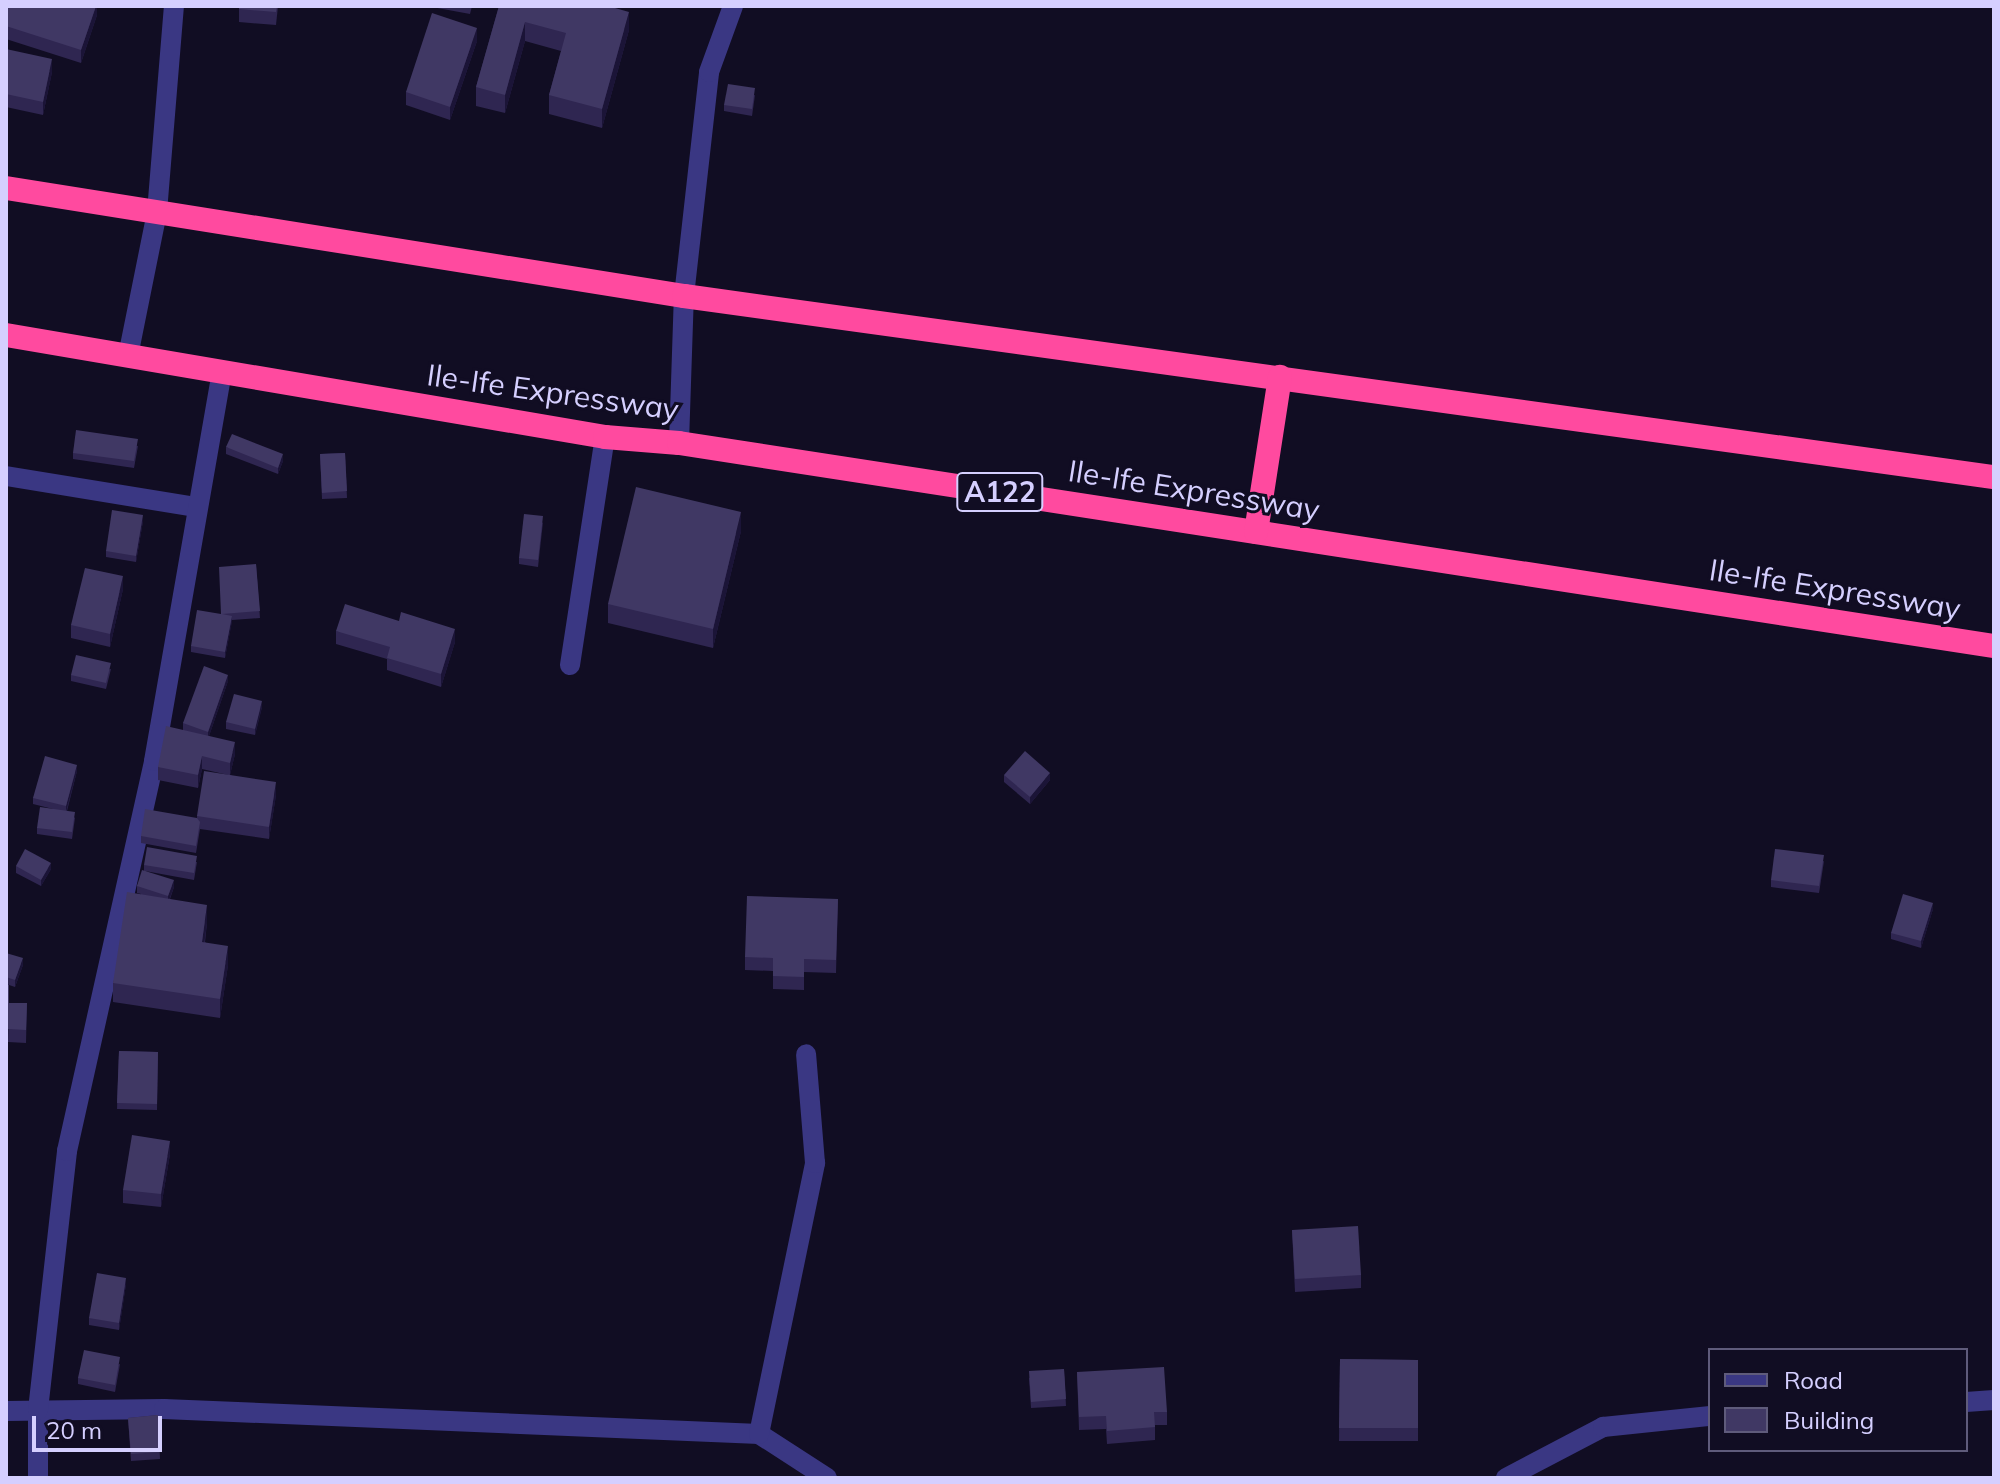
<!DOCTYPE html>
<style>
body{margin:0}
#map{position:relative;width:2000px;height:1484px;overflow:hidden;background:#110d23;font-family:Mulish,sans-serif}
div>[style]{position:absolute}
.street>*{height:20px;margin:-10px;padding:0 10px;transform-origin:10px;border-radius:10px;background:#3a3783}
.highway>*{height:24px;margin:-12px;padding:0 12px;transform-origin:12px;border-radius:12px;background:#ff4a9f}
.wall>*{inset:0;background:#2f2651}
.shaded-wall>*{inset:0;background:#1b1437}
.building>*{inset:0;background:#403864}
span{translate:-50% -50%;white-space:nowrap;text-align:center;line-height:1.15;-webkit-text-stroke:6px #110d23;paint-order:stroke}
.shield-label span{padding:2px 6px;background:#110d23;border:2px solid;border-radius:6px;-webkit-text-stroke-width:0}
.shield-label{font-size:28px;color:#d5cfff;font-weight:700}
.street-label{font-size:30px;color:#d5cfff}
.frame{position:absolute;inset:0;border:8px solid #d5cfff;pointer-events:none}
.legend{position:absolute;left:1708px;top:1348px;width:260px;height:104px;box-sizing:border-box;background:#110d23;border:2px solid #5f5b7b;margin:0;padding:10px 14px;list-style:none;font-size:24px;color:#d5cfff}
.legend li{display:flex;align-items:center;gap:16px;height:40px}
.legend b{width:40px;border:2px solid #5f5b7b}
.scale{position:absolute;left:32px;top:1416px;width:130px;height:36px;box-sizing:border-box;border:4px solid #d5cfff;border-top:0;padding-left:10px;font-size:24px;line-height:28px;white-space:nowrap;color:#d5cfff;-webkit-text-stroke:6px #110d23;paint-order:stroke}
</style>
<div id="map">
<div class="street">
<i style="left:128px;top:356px;width:147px;rotate:-78.6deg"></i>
<i style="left:157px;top:212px;width:207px;rotate:-85.3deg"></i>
<i style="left:679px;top:443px;width:147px;rotate:-88.1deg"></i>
<i style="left:684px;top:296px;width:225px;rotate:-83.6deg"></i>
<i style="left:709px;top:72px;width:70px;rotate:-70deg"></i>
<i style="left:6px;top:476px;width:193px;rotate:9.3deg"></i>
<i style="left:570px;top:665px;width:231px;rotate:-81.3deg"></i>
<i style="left:1966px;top:1402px;width:28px;rotate:-4deg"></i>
<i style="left:6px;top:1411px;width:158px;rotate:-0.7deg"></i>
<i style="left:164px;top:1409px;width:596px;rotate:2.41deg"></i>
<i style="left:759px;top:1434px;width:81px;rotate:32.9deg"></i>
<i style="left:759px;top:1434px;width:277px;rotate:-78.3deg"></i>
<i style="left:815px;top:1163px;width:109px;rotate:-94.7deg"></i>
<i style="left:38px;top:1478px;width:68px;rotate:-90deg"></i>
<i style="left:38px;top:1410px;width:261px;rotate:-83.6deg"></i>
<i style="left:67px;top:1151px;width:400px;rotate:-77.4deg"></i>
<i style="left:154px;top:761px;width:395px;rotate:-80.1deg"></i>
<i style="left:1506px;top:1478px;width:110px;rotate:-27.7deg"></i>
<i style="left:1603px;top:1427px;width:108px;rotate:-5.9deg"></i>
</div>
<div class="highway">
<i style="left:6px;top:188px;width:687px;rotate:9.05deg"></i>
<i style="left:684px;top:296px;width:1322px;rotate:7.87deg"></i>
<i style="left:6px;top:335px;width:608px;rotate:9.66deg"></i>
<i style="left:605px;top:437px;width:74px;rotate:4.6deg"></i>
<i style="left:679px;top:443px;width:1331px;rotate:8.78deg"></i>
<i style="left:1256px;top:532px;width:157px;rotate:-81.2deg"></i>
</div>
<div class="wall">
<i style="clip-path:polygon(6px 6px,97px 6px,97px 15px,81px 63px,6px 39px)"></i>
<i style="clip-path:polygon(239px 6px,278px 6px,276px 25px,239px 22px)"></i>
<i style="clip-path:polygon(432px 6px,472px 6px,470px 14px,432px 7px)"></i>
<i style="clip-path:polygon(499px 6px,629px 30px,602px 128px,549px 114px,549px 95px,561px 51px,525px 41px,505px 113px,476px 106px,476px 87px)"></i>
<i style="clip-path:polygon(477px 41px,450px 120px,406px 105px,406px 92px)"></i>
<i style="clip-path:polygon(6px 49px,52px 72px,43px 115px,6px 107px)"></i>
<i style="clip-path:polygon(755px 95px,752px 116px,724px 111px,724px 105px)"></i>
<i style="clip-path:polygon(138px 446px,134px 468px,73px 459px,73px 453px)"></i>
<i style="clip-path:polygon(226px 447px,283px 461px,278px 474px,226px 454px)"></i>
<i style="clip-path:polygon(345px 453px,347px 498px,322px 499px,320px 454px)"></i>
<i style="clip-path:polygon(143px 521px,136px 562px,106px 557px,106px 551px)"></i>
<i style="clip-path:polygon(543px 522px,538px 567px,519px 564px,519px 558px)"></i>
<i style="clip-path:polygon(741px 531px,713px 648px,608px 623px,608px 604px)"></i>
<i style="clip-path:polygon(256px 564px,260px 618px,232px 620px,225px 658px,191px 652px,191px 646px,221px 614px)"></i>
<i style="clip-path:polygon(123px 589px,110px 647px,71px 638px,71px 625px)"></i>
<i style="clip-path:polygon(336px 631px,455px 642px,441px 687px,387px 670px,387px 659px,336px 644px)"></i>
<i style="clip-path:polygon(111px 669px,106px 689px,71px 681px,71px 675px)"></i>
<i style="clip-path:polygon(228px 681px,209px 736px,235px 754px,230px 775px,276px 795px,269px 839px,200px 829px,196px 853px,141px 843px,141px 836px,197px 818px,197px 816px,228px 775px,202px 769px,198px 788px,158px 780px,158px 767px,183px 730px,183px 723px)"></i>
<i style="clip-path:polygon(262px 707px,255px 735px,226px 729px,226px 722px)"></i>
<i style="clip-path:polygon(77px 771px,67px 811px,75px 818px,72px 839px,37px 834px,37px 828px,53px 809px,33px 804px,33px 798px)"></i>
<i style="clip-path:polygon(1004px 775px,1050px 780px,1030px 804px,1004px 782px)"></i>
<i style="clip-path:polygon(1824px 861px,1819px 893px,1771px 887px,1771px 880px)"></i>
<i style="clip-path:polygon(197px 862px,194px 880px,145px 871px,174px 887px,170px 899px,207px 923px,205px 942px,228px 965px,220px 1018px,113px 1002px,113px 983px,141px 894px,137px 893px,137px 886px,144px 871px,144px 865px)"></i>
<i style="clip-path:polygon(16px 866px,51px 869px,41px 886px,16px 873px)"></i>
<i style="clip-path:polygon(838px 899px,836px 973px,804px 972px,804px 990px,773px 989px,773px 971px,745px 970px,745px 957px)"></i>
<i style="clip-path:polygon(1933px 909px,1921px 948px,1891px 939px,1891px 933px)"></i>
<i style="clip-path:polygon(6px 953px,23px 965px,15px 987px,6px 984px)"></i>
<i style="clip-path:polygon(9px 1003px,27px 1003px,26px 1043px,8px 1042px)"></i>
<i style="clip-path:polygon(119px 1051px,158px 1052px,157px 1110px,117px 1109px)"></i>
<i style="clip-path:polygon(170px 1154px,161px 1207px,123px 1203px,123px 1190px)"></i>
<i style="clip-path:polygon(1292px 1230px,1361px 1275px,1361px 1288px,1295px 1292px)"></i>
<i style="clip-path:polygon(126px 1284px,119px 1330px,89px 1325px,89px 1318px)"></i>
<i style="clip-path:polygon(1340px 1359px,1418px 1360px,1418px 1441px,1339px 1441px)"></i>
<i style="clip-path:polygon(120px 1364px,115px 1392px,78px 1384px,78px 1378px)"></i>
<i style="clip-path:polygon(1064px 1369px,1066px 1406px,1031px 1408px,1029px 1378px)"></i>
<i style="clip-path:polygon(1077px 1372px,1167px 1412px,1167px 1425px,1155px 1425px,1155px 1440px,1107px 1444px,1106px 1429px,1079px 1430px)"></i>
<i style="clip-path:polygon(158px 1415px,160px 1459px,131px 1461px,128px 1418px)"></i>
</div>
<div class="shaded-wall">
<i style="clip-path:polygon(96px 6px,97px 6px,97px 15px,81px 63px,81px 50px)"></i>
<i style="clip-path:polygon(629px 12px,629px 30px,602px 128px,602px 109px)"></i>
<i style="clip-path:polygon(525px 22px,525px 41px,505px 113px,505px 95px)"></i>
<i style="clip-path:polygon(477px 28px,477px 41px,450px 120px,450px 107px)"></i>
<i style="clip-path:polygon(52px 59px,52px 72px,43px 115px,43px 102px)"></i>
<i style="clip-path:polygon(283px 454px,283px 461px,278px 474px,278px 468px)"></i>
<i style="clip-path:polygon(741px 512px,741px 531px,713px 648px,713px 629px)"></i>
<i style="clip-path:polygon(143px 515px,143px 521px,136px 562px,136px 556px)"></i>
<i style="clip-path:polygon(123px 576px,123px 589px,110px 647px,110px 634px)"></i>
<i style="clip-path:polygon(232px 616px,232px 622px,225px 658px,225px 652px)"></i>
<i style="clip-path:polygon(455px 629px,455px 642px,441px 687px,441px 674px)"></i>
<i style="clip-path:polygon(228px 675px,228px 681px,208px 739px,208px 732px)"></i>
<i style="clip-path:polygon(262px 701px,262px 707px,255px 735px,255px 729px)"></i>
<i style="clip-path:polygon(235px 742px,235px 754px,230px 775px,230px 763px)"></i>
<i style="clip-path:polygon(202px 756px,202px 769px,198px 788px,198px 775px)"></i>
<i style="clip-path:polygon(77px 765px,77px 771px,66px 812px,66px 806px)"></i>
<i style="clip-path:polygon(1050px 773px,1050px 780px,1030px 804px,1030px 797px)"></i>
<i style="clip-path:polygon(276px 782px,276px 795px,269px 839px,269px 827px)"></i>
<i style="clip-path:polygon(51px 863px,51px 869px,41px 886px,41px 880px)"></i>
<i style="clip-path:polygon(174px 880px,174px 887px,168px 903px,168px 896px)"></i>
<i style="clip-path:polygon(1933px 903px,1933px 909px,1921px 948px,1921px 941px)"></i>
<i style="clip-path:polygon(207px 905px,207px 923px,202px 960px,202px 942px)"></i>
<i style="clip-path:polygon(228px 946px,228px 965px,220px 1018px,220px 999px)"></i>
<i style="clip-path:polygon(23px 958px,23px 965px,15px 987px,15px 980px)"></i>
<i style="clip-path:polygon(170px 1141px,170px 1154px,161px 1207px,161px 1194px)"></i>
<i style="clip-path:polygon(126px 1278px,126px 1284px,119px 1330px,119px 1323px)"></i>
</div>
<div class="building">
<i style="clip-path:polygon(6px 6px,96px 6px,81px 50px,6px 26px)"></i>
<i style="clip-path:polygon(239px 6px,277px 6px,276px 12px,239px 9px)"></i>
<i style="clip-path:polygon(499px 6px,608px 6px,629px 12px,602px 109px,549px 95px,566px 33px,525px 22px,505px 95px,476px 87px)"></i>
<i style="clip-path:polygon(432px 13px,477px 28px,450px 107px,406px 92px)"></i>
<i style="clip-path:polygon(6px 49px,52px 59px,43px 102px,6px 94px)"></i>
<i style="clip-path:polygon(728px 84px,755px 88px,752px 109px,724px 105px)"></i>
<i style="clip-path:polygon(76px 430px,138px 439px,134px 461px,73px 453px)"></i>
<i style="clip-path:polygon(232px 434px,283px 454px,278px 468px,226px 447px)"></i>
<i style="clip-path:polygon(345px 453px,347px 491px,322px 493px,320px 454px)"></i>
<i style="clip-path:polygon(636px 487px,741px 512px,713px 629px,608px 604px)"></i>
<i style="clip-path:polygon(112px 510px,143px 515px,136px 556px,106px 551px)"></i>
<i style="clip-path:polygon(524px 514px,543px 516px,538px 560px,519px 558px)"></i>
<i style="clip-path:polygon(256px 564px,260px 611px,222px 614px,232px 616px,225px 652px,191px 646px,197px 610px,221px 614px,219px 567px)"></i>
<i style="clip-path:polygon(85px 568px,123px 576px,110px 634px,71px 625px)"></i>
<i style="clip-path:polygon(345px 604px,399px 621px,401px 612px,455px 629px,441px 674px,387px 658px,390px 647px,336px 631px)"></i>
<i style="clip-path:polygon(76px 655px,111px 663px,106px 683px,71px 675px)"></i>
<i style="clip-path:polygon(204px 666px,228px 675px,208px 732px,183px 723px)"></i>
<i style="clip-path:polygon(234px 694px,262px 701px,255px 729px,226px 722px)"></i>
<i style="clip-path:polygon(166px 726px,235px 742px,230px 763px,202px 756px,198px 775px,158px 767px)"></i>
<i style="clip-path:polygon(1025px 751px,1050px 773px,1030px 797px,1004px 775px)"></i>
<i style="clip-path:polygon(45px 756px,77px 765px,66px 806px,33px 798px)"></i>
<i style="clip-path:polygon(204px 771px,276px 782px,269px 827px,197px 816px)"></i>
<i style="clip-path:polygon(40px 807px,75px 812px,72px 832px,37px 828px)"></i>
<i style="clip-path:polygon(145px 809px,197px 818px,200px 822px,196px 846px,141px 836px)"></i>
<i style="clip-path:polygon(147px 847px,197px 856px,194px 873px,144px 865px)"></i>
<i style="clip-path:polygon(25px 849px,51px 863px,41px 880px,16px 866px)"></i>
<i style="clip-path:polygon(1775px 849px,1824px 855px,1819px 886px,1771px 880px)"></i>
<i style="clip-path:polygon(142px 870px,174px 880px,168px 896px,137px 886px)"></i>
<i style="clip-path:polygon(127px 892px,207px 905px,202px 942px,228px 946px,220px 999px,113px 983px)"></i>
<i style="clip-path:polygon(1903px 894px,1933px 903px,1921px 941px,1891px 933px)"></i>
<i style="clip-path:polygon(747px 896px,838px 899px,836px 960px,804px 959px,804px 977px,773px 976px,773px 958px,745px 957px)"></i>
<i style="clip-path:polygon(6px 953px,23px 958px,15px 980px,6px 977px)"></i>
<i style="clip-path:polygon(6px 985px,9px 985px,9px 1003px,27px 1003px,26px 1030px,8px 1029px,6px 1092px)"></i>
<i style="clip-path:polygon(119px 1051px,158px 1052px,157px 1104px,117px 1103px)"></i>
<i style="clip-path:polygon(132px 1135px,170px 1141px,161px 1194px,123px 1190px)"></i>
<i style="clip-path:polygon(1358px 1226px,1361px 1275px,1295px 1279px,1292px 1230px)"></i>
<i style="clip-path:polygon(97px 1273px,126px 1278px,119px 1323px,89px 1318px)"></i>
<i style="clip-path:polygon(84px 1350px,120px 1357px,115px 1385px,78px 1378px)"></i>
<i style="clip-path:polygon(1340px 1359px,1418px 1360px,1418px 1428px,1339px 1428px)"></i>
<i style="clip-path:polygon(1164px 1367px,1167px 1412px,1154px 1412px,1155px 1427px,1107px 1431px,1106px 1416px,1079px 1417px,1077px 1372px)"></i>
<i style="clip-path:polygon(1064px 1369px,1066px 1399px,1031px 1402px,1029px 1371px)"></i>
<i style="clip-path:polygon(158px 1415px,160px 1452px,131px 1454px,128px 1418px)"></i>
</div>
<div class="shield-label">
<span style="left:1000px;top:492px">A122</span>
</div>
<div class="street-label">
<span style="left:553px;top:392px;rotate:8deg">Ile-Ife Expressway</span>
<span style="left:1194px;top:490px;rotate:9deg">Ile-Ife Expressway</span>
<span style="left:1835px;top:589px;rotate:9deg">Ile-Ife Expressway</span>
</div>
<div class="frame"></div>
<ul class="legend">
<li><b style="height:10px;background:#3a3783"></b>Road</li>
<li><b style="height:22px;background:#403864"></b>Building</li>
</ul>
<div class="scale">20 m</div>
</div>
